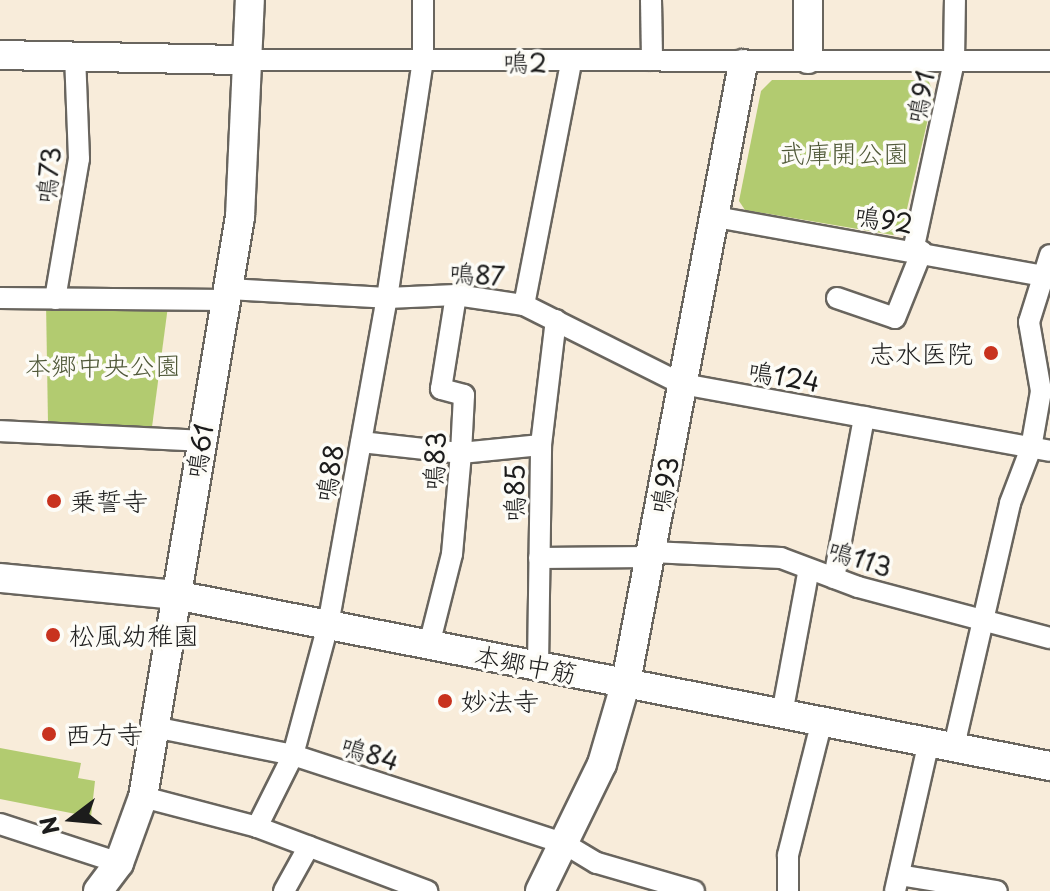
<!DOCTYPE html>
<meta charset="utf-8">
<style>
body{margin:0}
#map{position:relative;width:1050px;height:891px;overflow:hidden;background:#f8ecda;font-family:"Playpen Sans","Klee One",sans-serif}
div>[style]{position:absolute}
.green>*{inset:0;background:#b2cb70}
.roads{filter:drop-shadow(2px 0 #69655e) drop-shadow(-2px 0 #69655e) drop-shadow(0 2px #69655e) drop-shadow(0 -2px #69655e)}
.street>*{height:20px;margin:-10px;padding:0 10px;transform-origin:10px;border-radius:10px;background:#fff}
.secondary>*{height:28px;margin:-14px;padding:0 14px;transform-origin:14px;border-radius:14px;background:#fff}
.dots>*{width:22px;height:22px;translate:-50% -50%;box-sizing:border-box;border:4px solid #fdfcf7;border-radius:50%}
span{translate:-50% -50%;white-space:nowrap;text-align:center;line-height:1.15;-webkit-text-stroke:7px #fdfcf7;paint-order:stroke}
.street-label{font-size:26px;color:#1c1c1c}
.park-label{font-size:26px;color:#505939}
.poi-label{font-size:26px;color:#1c1c1c}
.right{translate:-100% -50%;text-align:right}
.left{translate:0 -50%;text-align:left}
.north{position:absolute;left:32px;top:779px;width:80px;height:80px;-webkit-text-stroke:6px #fdfcf7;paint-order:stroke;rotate:254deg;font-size:22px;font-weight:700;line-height:32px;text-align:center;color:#1c1c1c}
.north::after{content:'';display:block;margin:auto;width:28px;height:36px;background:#1c1c1c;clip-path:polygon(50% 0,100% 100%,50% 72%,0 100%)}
</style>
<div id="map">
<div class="green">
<i style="clip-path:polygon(772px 80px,928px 80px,934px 93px,903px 226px,893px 235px,745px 210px,739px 201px,761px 91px)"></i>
<i style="clip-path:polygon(46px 302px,168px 306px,152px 427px,48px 423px)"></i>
<i style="clip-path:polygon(0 748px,81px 763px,78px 778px,95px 781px,91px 817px,0 799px)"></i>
</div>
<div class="roads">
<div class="street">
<i style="left:651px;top:0;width:60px;rotate:89deg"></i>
<i style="left:249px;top:60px;width:801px;rotate:0.07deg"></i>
<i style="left:716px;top:217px;width:332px;rotate:10.2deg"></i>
<i style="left:913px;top:251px;width:194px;rotate:-77.8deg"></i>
<i style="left:954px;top:61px;width:61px;rotate:-89.1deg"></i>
<i style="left:228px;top:289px;width:159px;rotate:3.2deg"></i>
<i style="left:387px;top:298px;width:69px;rotate:-2.5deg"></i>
<i style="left:456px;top:295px;width:69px;rotate:8.4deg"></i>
<i style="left:524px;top:305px;width:177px;rotate:26.6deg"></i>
<i style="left:682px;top:384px;width:374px;rotate:10.3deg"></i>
<i style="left:0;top:298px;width:227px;rotate:0.5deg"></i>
<i style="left:837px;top:298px;width:61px;rotate:19deg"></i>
<i style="left:895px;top:318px;width:72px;rotate:-68.1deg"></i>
<i style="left:55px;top:299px;width:142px;rotate:-80.3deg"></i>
<i style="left:79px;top:159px;width:103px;rotate:-92.2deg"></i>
<i style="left:524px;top:305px;width:246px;rotate:-79deg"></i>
<i style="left:0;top:431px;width:201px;rotate:2.8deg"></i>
<i style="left:361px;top:442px;width:101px;rotate:6.3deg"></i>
<i style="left:461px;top:453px;width:80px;rotate:-5.7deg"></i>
<i style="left:651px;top:552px;width:130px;rotate:2.6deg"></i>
<i style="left:781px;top:558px;width:82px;rotate:20.6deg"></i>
<i style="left:858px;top:587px;width:199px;rotate:14.9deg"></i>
<i style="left:539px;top:558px;width:111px;rotate:-0.5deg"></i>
<i style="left:834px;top:578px;width:164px;rotate:-79.4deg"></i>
<i style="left:429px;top:645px;width:94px;rotate:-75.8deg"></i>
<i style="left:452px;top:554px;width:101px;rotate:-84.9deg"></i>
<i style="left:461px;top:453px;width:58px;rotate:-87deg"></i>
<i style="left:464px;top:395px;width:24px;rotate:-165deg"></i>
<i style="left:441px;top:389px;width:95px;rotate:-80.9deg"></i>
<i style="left:538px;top:667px;width:222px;rotate:-89.2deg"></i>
<i style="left:541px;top:445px;width:126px;rotate:-83.2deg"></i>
<i style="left:782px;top:714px;width:147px;rotate:-79.5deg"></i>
<i style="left:154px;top:727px;width:142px;rotate:11.4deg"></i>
<i style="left:293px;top:755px;width:286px;rotate:18.1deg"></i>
<i style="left:565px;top:844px;width:37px;rotate:31deg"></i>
<i style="left:597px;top:863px;width:101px;rotate:16.1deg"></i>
<i style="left:954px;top:746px;width:249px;rotate:-77deg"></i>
<i style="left:1010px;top:503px;width:59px;rotate:-69.1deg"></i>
<i style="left:1031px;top:448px;width:58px;rotate:-80deg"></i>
<i style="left:1041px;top:391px;width:70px;rotate:-99.9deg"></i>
<i style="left:1029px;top:322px;width:70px;rotate:-72.6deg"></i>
<i style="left:143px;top:797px;width:118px;rotate:14.7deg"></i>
<i style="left:257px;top:827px;width:80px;rotate:-63.4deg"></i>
<i style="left:293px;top:755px;width:135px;rotate:-74.9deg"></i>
<i style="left:328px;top:625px;width:332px;rotate:-79.8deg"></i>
<i style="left:387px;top:298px;width:242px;rotate:-81.4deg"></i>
<i style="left:423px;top:59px;width:59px;rotate:-90deg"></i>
<i style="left:0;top:824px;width:125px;rotate:18.1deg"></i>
<i style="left:257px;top:827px;width:182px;rotate:20.6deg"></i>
<i style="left:899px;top:875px;width:99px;rotate:9.3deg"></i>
<i style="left:284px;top:891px;width:51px;rotate:-60.9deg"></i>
<i style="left:788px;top:891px;width:36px;rotate:-90deg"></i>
<i style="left:788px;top:855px;width:138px;rotate:-75.8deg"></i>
<i style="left:895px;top:891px;width:154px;rotate:-77.2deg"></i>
</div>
<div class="secondary">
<i style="left:0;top:55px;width:249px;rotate:1.2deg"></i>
<i style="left:808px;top:59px;width:59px;rotate:-90deg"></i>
<i style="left:0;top:578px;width:176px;rotate:5.5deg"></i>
<i style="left:175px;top:595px;width:892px;rotate:11.06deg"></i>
<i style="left:98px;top:891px;width:35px;rotate:-53deg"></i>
<i style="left:119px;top:863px;width:70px;rotate:-70deg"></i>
<i style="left:143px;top:797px;width:588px;rotate:-80.51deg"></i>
<i style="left:240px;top:217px;width:217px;rotate:-87.4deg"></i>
<i style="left:540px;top:891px;width:141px;rotate:-64deg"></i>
<i style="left:602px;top:764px;width:85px;rotate:-73.7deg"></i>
<i style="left:626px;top:682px;width:629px;rotate:-79.28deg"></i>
</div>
</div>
<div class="dots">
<i style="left:991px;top:353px;background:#c8321e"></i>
<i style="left:54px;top:501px;background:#c8321e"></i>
<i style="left:53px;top:635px;background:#c8321e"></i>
<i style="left:445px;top:701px;background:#c8321e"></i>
<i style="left:49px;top:734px;background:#c8321e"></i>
</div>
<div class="street-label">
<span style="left:525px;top:62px;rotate:2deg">鳴2</span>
<span style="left:920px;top:97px;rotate:-78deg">鳴91</span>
<span style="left:48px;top:175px;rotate:-83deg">鳴73</span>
<span style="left:884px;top:219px;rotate:9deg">鳴92</span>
<span style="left:477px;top:274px;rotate:5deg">鳴87</span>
<span style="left:784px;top:376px;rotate:10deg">鳴124</span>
<span style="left:199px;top:451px;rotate:-80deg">鳴61</span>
<span style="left:434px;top:461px;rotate:-86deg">鳴83</span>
<span style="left:329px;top:473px;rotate:-80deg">鳴88</span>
<span style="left:664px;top:485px;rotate:-79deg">鳴93</span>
<span style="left:514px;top:493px;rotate:-89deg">鳴85</span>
<span style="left:860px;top:558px;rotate:18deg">鳴113</span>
<span style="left:526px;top:664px;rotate:11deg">本郷中筋</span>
<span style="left:370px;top:753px;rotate:18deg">鳴84</span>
</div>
<div class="park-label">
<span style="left:844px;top:153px">武庫開公園</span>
<span style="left:103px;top:365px">本郷中央公園</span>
</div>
<div class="poi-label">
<span class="right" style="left:973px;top:353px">志水医院</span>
<span class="left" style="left:70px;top:501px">乗誓寺</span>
<span class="left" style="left:69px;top:635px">松風幼稚園</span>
<span class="left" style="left:461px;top:701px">妙法寺</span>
<span class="left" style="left:65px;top:734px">西方寺</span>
</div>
<div class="north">N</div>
</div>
